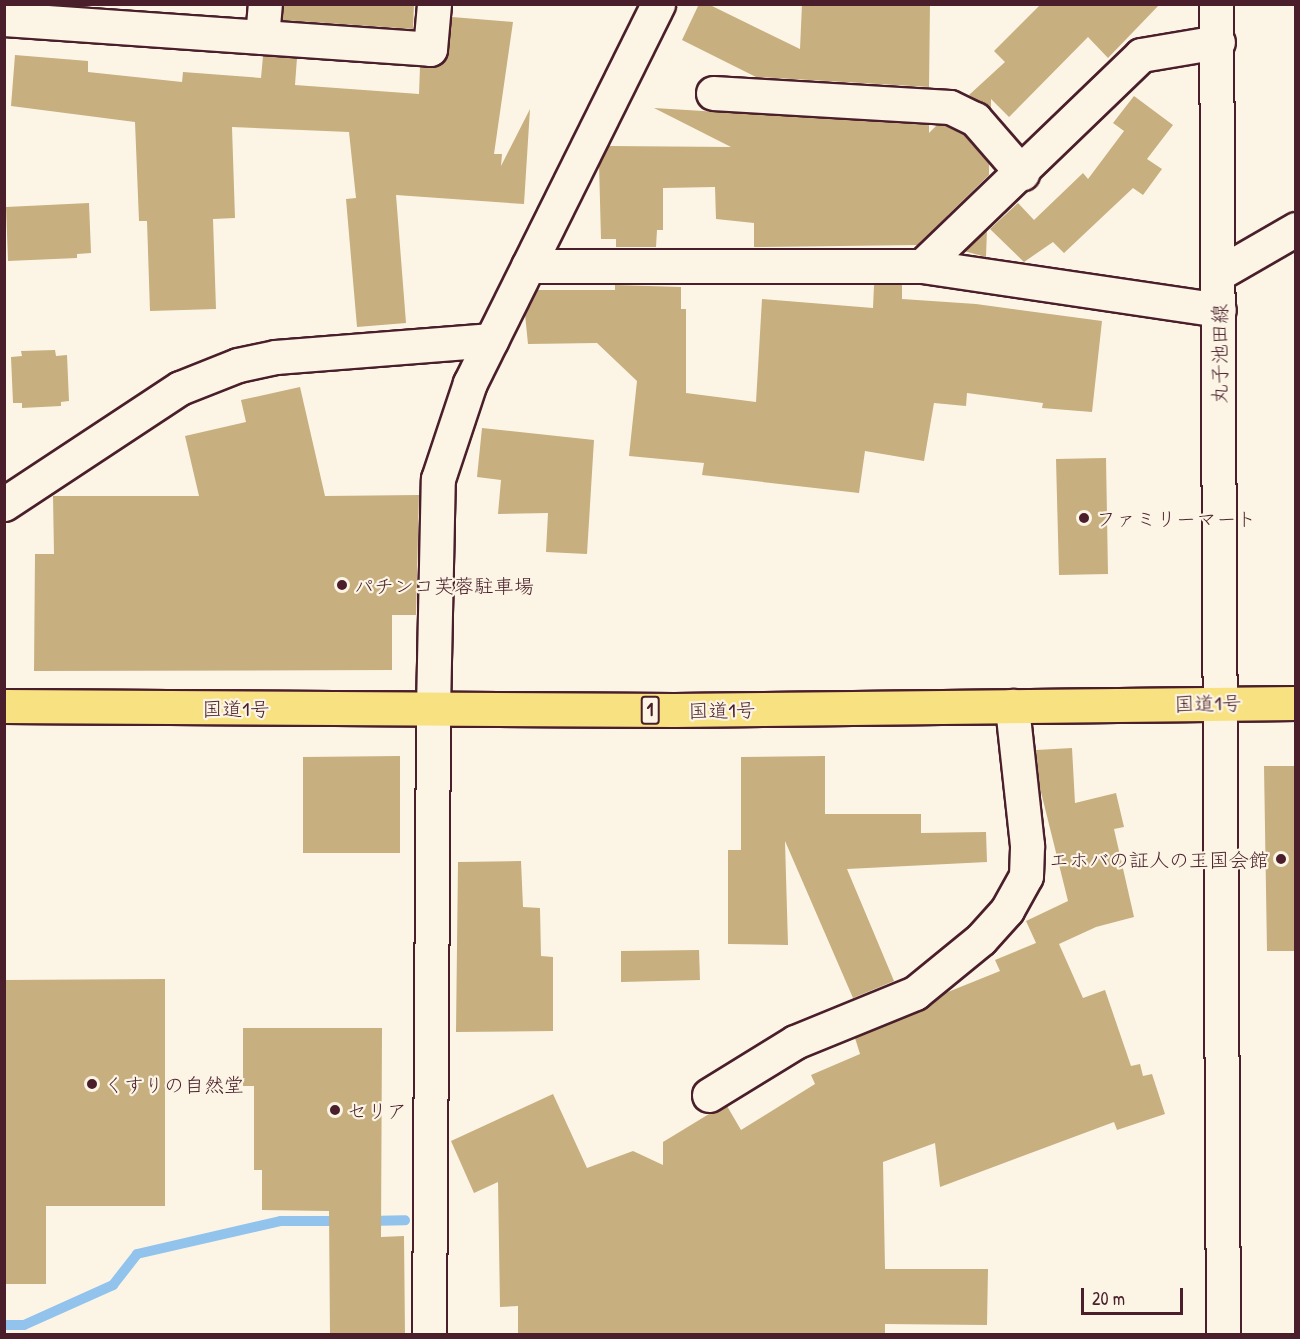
<!DOCTYPE html>
<meta charset="utf-8">
<style>
body{margin:0}
#map{position:relative;width:1300px;height:1339px;overflow:hidden;background:#fcf5e5;font-family:"Patrick Hand","Klee One",sans-serif}
div>[style]{position:absolute}
.stream>*{height:10px;margin:-5px;padding:0 5px;transform-origin:5px;border-radius:5px;background:#91c3ed}
.building>*{inset:0;background:#c7af7f}
.roads{filter:drop-shadow(2px 0 #4a1f2b) drop-shadow(-2px 0 #4a1f2b) drop-shadow(0 2px #4a1f2b) drop-shadow(0 -2px #4a1f2b)}
.minor>*{height:33px;margin:-16.5px;padding:0 16.5px;transform-origin:16.5px;border-radius:16.5px;background:#fcf5e5}
.tertiary>*{height:33px;margin:-16.5px;padding:0 16.5px;transform-origin:16.5px;border-radius:16.5px;background:#fcf5e5}
.trunk>*{height:33px;margin:-16.5px;padding:0 16.5px;transform-origin:16.5px;border-radius:16.5px;background:#f8e181}
.dots>*{width:16px;height:16px;translate:-50% -50%;box-sizing:border-box;border:3px solid #fcf5e5;border-radius:50%}
span{translate:-50% -50%;white-space:nowrap;text-align:center;line-height:1.15;-webkit-text-stroke:4.5px #fcf5e5;paint-order:stroke}
.shield-label span{padding:2px 4px;background:#fcf5e5;border:2px solid;border-radius:4px;-webkit-text-stroke-width:0}
.shield-label{font-size:18px;color:#4a1f2b;font-weight:700}
.street-label{font-size:20px;color:#4a1f2b}
.poi-label{font-size:20px;color:#4a1f2b}
.left{translate:0 -50%;text-align:left}
.right{translate:-100% -50%;text-align:right}
.frame{position:absolute;inset:0;border:6px solid #4a1f2b;pointer-events:none}
.scale{position:absolute;left:1081px;top:1288px;width:102px;height:27px;box-sizing:border-box;border:3px solid #4a1f2b;border-top:0;padding-left:8px;font-size:18px;line-height:21px;white-space:nowrap;color:#4a1f2b;-webkit-text-stroke:4px #fcf5e5;paint-order:stroke}
</style>
<div id="map">
<div class="stream">
<i style="left:366px;top:1221px;width:39px;rotate:-1deg"></i>
<i style="left:4px;top:1325px;width:20px"></i>
<i style="left:24px;top:1325px;width:98px;rotate:-24.2deg"></i>
<i style="left:113px;top:1285px;width:39px;rotate:-52deg"></i>
<i style="left:137px;top:1254px;width:148px;rotate:-12.9deg"></i>
<i style="left:281px;top:1221px;width:61px"></i>
</div>
<div class="building">
<i style="clip-path:polygon(284px 4px,414px 4px,413px 29px,282px 20px)"></i>
<i style="clip-path:polygon(699px 4px,708px 4px,800px 49px,802px 4px,930px 4px,929px 87px,756px 77px,682px 40px)"></i>
<i style="clip-path:polygon(1041px 4px,1160px 4px,1108px 58px,1088px 37px,1009px 117px,991px 99px,991px 109px,969px 95px,1005px 62px,994px 51px)"></i>
<i style="clip-path:polygon(452px 17px,513px 22px,494px 154px,502px 154px,501px 166px,530px 109px,524px 204px,396px 195px,406px 323px,357px 327px,346px 199px,356px 198px,349px 132px,232px 127px,235px 218px,213px 219px,216px 309px,150px 311px,147px 221px,139px 221px,135px 122px,11px 106px,15px 55px,88px 61px,88px 72px,182px 82px,183px 72px,261px 78px,263px 56px,297px 58px,295px 85px,419px 94px,420px 67px,438px 66px,446px 59px)"></i>
<i style="clip-path:polygon(1134px 96px,1173px 125px,1147px 159px,1162px 169px,1143px 195px,1133px 188px,1064px 253px,1053px 242px,1024px 262px,990px 229px,1018px 203px,1034px 220px,1083px 173px,1088px 179px,1124px 131px,1113px 123px)"></i>
<i style="clip-path:polygon(654px 108px,929px 125px,929px 133px,937px 125px,945px 126px,963px 134px,989px 164px,989px 175px,917px 245px,754px 247px,754px 223px,716px 219px,715px 187px,663px 188px,663px 230px,657px 230px,656px 247px,616px 247px,616px 239px,601px 239px,599px 164px,608px 146px,731px 147px)"></i>
<i style="clip-path:polygon(89px 203px,91px 253px,77px 254px,77px 258px,8px 261px,6px 207px)"></i>
<i style="clip-path:polygon(987px 229px,986px 257px,964px 251px)"></i>
<i style="clip-path:polygon(615px 285px,681px 287px,681px 309px,686px 309px,686px 393px,756px 402px,762px 299px,873px 308px,874px 285px,902px 285px,902px 299px,976px 304px,1102px 321px,1092px 412px,1042px 408px,1043px 403px,967px 393px,966px 406px,934px 403px,924px 461px,865px 451px,859px 493px,702px 475px,704px 463px,629px 456px,637px 381px,597px 343px,528px 344px,525px 314px,537px 290px,615px 290px)"></i>
<i style="clip-path:polygon(55px 350px,56px 356px,67px 355px,69px 401px,61px 402px,61px 406px,22px 408px,22px 403px,13px 403px,11px 357px,22px 356px,21px 351px)"></i>
<i style="clip-path:polygon(300px 387px,325px 496px,419px 495px,416px 615px,392px 615px,392px 670px,34px 671px,35px 554px,54px 554px,53px 496px,199px 496px,185px 436px,246px 422px,241px 400px)"></i>
<i style="clip-path:polygon(482px 428px,594px 440px,587px 554px,546px 552px,548px 513px,498px 514px,501px 480px,477px 477px)"></i>
<i style="clip-path:polygon(1106px 458px,1108px 574px,1059px 575px,1056px 459px)"></i>
<i style="clip-path:polygon(1072px 748px,1075px 803px,1116px 793px,1124px 827px,1114px 829px,1134px 917px,1096px 927px,1059px 944px,1083px 998px,1105px 990px,1131px 1066px,1140px 1064px,1143px 1076px,1152px 1074px,1165px 1114px,1117px 1130px,1114px 1122px,940px 1187px,935px 1143px,883px 1162px,885px 1269px,988px 1269px,987px 1325px,885px 1324px,885px 1335px,518px 1335px,518px 1306px,500px 1307px,498px 1182px,474px 1193px,451px 1141px,553px 1094px,587px 1168px,633px 1151px,663px 1165px,663px 1142px,709px 1114px,727px 1106px,741px 1130px,815px 1084px,811px 1075px,860px 1054px,855px 1038px,922px 1010px,943px 994px,1000px 971px,995px 960px,1036px 943px,1026px 921px,1068px 901px,1040px 788px,1036px 750px)"></i>
<i style="clip-path:polygon(400px 756px,400px 853px,303px 853px,303px 757px)"></i>
<i style="clip-path:polygon(825px 756px,825px 814px,921px 814px,921px 833px,986px 832px,987px 862px,847px 869px,894px 981px,853px 998px,785px 841px,788px 945px,728px 944px,728px 850px,741px 850px,741px 757px)"></i>
<i style="clip-path:polygon(1264px 766px,1296px 766px,1296px 951px,1267px 951px)"></i>
<i style="clip-path:polygon(521px 861px,523px 907px,540px 908px,541px 956px,553px 957px,553px 1031px,456px 1032px,458px 862px)"></i>
<i style="clip-path:polygon(699px 950px,700px 980px,621px 982px,621px 951px)"></i>
<i style="clip-path:polygon(165px 979px,165px 1206px,46px 1206px,46px 1284px,4px 1284px,4px 980px)"></i>
<i style="clip-path:polygon(243px 1028px,382px 1028px,381px 1237px,404px 1236px,405px 1335px,330px 1335px,329px 1211px,262px 1210px,262px 1170px,254px 1170px,254px 1086px,243px 1086px)"></i>
</div>
<div class="roads">
<div class="minor">
<i style="left:4px;top:19px;width:427px;rotate:4deg"></i>
<i style="left:430px;top:49px;width:45px;rotate:-84.9deg"></i>
<i style="left:262px;top:37px;width:33px;rotate:-85deg"></i>
<i style="left:713px;top:93px;width:237px;rotate:3.4deg"></i>
<i style="left:950px;top:107px;width:28px;rotate:26deg"></i>
<i style="left:975px;top:119px;width:72px;rotate:49deg"></i>
<i style="left:528px;top:266px;width:394px"></i>
<i style="left:922px;top:266px;width:300px;rotate:8.4deg"></i>
<i style="left:922px;top:266px;width:304px;rotate:-43.9deg"></i>
<i style="left:1141px;top:55px;width:78px;rotate:-9.6deg"></i>
<i style="left:1218px;top:274px;width:90px;rotate:-30deg"></i>
<i style="left:4px;top:504px;width:211px;rotate:-33.4deg"></i>
<i style="left:180px;top:388px;width:62px;rotate:-21.6deg"></i>
<i style="left:238px;top:365px;width:39px;rotate:-12deg"></i>
<i style="left:276px;top:357px;width:216px;rotate:-4.5deg"></i>
<i style="left:433px;top:709px;width:230px;rotate:-88.8deg"></i>
<i style="left:438px;top:479px;width:101px;rotate:-71.6deg"></i>
<i style="left:470px;top:383px;width:423px;rotate:-63.6deg"></i>
<i style="left:709px;top:1095px;width:101px;rotate:-31.6deg"></i>
<i style="left:795px;top:1042px;width:130px;rotate:-22.2deg"></i>
<i style="left:915px;top:993px;width:85px;rotate:-39.3deg"></i>
<i style="left:981px;top:939px;width:39px;rotate:-48deg"></i>
<i style="left:1007px;top:910px;width:39px;rotate:-61deg"></i>
<i style="left:1026px;top:876px;width:31px;rotate:-88deg"></i>
<i style="left:1027px;top:845px;width:140px;rotate:-96.2deg"></i>
</div>
<div class="tertiary">
<i style="left:1216px;top:4px;width:1330px;rotate:89.7deg"></i>
<i style="left:429px;top:1334px;width:625px;rotate:-89.63deg"></i>
</div>
<div class="trunk">
<i style="left:4px;top:706px;width:670px;rotate:0.34deg"></i>
<i style="left:674px;top:710px;width:622px;rotate:-0.64deg"></i>
</div>
</div>
<div class="dots">
<i style="left:1084px;top:518px;background:#4a1f2b"></i>
<i style="left:342px;top:585px;background:#4a1f2b"></i>
<i style="left:1281px;top:859px;background:#4a1f2b"></i>
<i style="left:92px;top:1084px;background:#4a1f2b"></i>
<i style="left:335px;top:1110px;background:#4a1f2b"></i>
</div>
<div class="shield-label">
<span style="left:650px;top:710px">1</span>
</div>
<div class="street-label">
<span style="left:1219px;top:354px;rotate:-90deg">丸子池田線</span>
<span style="left:1208px;top:703px;rotate:-1deg">国道1号</span>
<span style="left:236px;top:708px">国道1号</span>
<span style="left:722px;top:710px;rotate:-1deg">国道1号</span>
</div>
<div class="poi-label">
<span class="left" style="left:1096px;top:518px">ファミリーマート</span>
<span class="left" style="left:354px;top:585px">パチンコ芙蓉駐車場</span>
<span class="right" style="left:1269px;top:859px">エホバの証人の王国会館</span>
<span class="left" style="left:104px;top:1084px">くすりの自然堂</span>
<span class="left" style="left:347px;top:1110px">セリア</span>
</div>
<div class="frame"></div>
<div class="scale">20 m</div>
</div>
